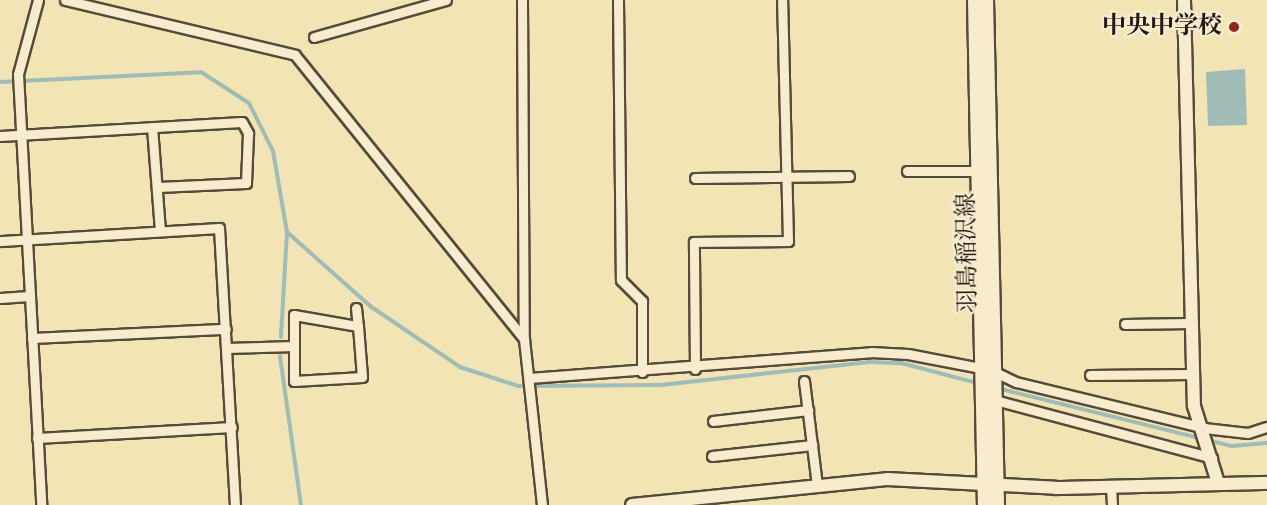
<!DOCTYPE html>
<meta charset="utf-8">
<style>
body{margin:0}
#map{position:relative;width:1267px;height:505px;overflow:hidden;background:#f2e4b4;font-family:"IM FELL DW Pica","Noto Serif JP",serif}
div>[style]{position:absolute}
.water>*{inset:0;background:#9fbcb7}
.stream>*{height:4px;margin:-2px;padding:0 2px;transform-origin:2px;border-radius:2px;background:#9fbcb7}
.roads{filter:drop-shadow(2px 0 #584a39) drop-shadow(-2px 0 #584a39) drop-shadow(0 2px #584a39) drop-shadow(0 -2px #584a39)}
.minor>*{height:9px;margin:-4.5px;padding:0 4.5px;transform-origin:4.5px;border-radius:4.5px;background:#f7edce}
.tertiary>*{height:12px;margin:-6px;padding:0 6px;transform-origin:6px;border-radius:6px;background:#f7edce}
.secondary>*{height:14px;margin:-7px;padding:0 7px;transform-origin:7px;border-radius:7px;background:#f7edce}
.dots>*{width:16px;height:16px;translate:-50% -50%;box-sizing:border-box;border:3px solid #f7edce;border-radius:50%}
span{translate:-50% -50%;white-space:nowrap;text-align:center;line-height:1.15;-webkit-text-stroke:4.5px #f7edce;paint-order:stroke}
.poi-label{font-size:24px;color:#251610;font-weight:700}
.right{translate:-100% -50%;text-align:right}
.street-label{font-size:24px;color:#251610}
</style>
<div id="map">
<div class="water">
<i style="clip-path:polygon(1245px 69px,1247px 125px,1208px 126px,1206px 72px)"></i>
</div>
<div class="stream">
<i style="left:0;top:82px;width:201px;rotate:-2.8deg"></i>
<i style="left:201px;top:72px;width:57px;rotate:32.9deg"></i>
<i style="left:249px;top:103px;width:54px;rotate:63.4deg"></i>
<i style="left:273px;top:151px;width:82px;rotate:80.2deg"></i>
<i style="left:287px;top:232px;width:105px;rotate:93.3deg"></i>
<i style="left:287px;top:232px;width:111px;rotate:41.7deg"></i>
<i style="left:370px;top:306px;width:109px;rotate:34.1deg"></i>
<i style="left:460px;top:367px;width:61px;rotate:18.1deg"></i>
<i style="left:518px;top:386px;width:143px;rotate:-0.4deg"></i>
<i style="left:661px;top:385px;width:208px;rotate:-6.3deg"></i>
<i style="left:868px;top:362px;width:33px;rotate:2deg"></i>
<i style="left:901px;top:363px;width:83px;rotate:14.7deg"></i>
<i style="left:280px;top:356px;width:150px;rotate:82deg"></i>
<i style="left:997px;top:388px;width:242px;rotate:13.9deg"></i>
<i style="left:1232px;top:446px;width:35px;rotate:-5deg"></i>
</div>
<div class="roads">
<div class="minor">
<i style="left:38px;top:0;width:77px;rotate:105.1deg"></i>
<i style="left:18px;top:74px;width:432px;rotate:86.9deg"></i>
<i style="left:65px;top:0;width:236px;rotate:13.4deg"></i>
<i style="left:295px;top:55px;width:365px;rotate:51.1deg"></i>
<i style="left:522px;top:0;width:339px;rotate:89.7deg"></i>
<i style="left:524px;top:339px;width:167px;rotate:83.8deg"></i>
<i style="left:618px;top:0;width:280px;rotate:89.4deg"></i>
<i style="left:621px;top:280px;width:30px;rotate:45deg"></i>
<i style="left:642px;top:301px;width:71px;rotate:90deg"></i>
<i style="left:314px;top:37px;width:137px;rotate:-15.7deg"></i>
<i style="left:152px;top:127px;width:104px;rotate:85.6deg"></i>
<i style="left:0;top:136px;width:242px;rotate:-3.3deg"></i>
<i style="left:242px;top:122px;width:13px;rotate:61deg"></i>
<i style="left:248px;top:133px;width:50px;rotate:92.3deg"></i>
<i style="left:246px;top:183px;width:88px;rotate:177.4deg"></i>
<i style="left:907px;top:171px;width:75px"></i>
<i style="left:695px;top:178px;width:154px;rotate:-0.7deg"></i>
<i style="left:0;top:241px;width:219px;rotate:-3.4deg"></i>
<i style="left:219px;top:228px;width:277px;rotate:86.7deg"></i>
<i style="left:0;top:298px;width:29px;rotate:-4deg"></i>
<i style="left:356px;top:308px;width:18px;rotate:84deg"></i>
<i style="left:358px;top:326px;width:51px;rotate:85.5deg"></i>
<i style="left:362px;top:377px;width:68px;rotate:176.6deg"></i>
<i style="left:294px;top:381px;width:66px;rotate:-90deg"></i>
<i style="left:294px;top:315px;width:65px;rotate:9.8deg"></i>
<i style="left:1125px;top:324px;width:66px;rotate:-0.9deg"></i>
<i style="left:32px;top:338px;width:194px;rotate:-2.7deg"></i>
<i style="left:227px;top:348px;width:67px;rotate:-1.7deg"></i>
<i style="left:695px;top:369px;width:127px;rotate:-90.5deg"></i>
<i style="left:694px;top:242px;width:94px;rotate:-0.6deg"></i>
<i style="left:788px;top:241px;width:241px;rotate:-91.4deg"></i>
<i style="left:1090px;top:375px;width:102px;rotate:-0.6deg"></i>
<i style="left:529px;top:378px;width:343px;rotate:-4.3deg"></i>
<i style="left:871px;top:352px;width:37px;rotate:3deg"></i>
<i style="left:908px;top:354px;width:85px;rotate:10.9deg"></i>
<i style="left:991px;top:370px;width:28px;rotate:26deg"></i>
<i style="left:1016px;top:382px;width:194px;rotate:13.7deg"></i>
<i style="left:1204px;top:428px;width:44px;rotate:6.5deg"></i>
<i style="left:1248px;top:433px;width:20px;rotate:-18deg"></i>
<i style="left:804px;top:381px;width:106px;rotate:82.9deg"></i>
<i style="left:991px;top:399px;width:229px;rotate:14.9deg"></i>
<i style="left:713px;top:421px;width:96px;rotate:-6.6deg"></i>
<i style="left:37px;top:438px;width:195px;rotate:-3.2deg"></i>
<i style="left:712px;top:456px;width:101px;rotate:-6.3deg"></i>
<i style="left:1111px;top:486px;width:19px;rotate:87deg"></i>
</div>
<div class="tertiary">
<i style="left:1184px;top:0;width:406px;rotate:88.6deg"></i>
<i style="left:1194px;top:406px;width:81px;rotate:72.7deg"></i>
<i style="left:632px;top:505px;width:256px;rotate:-5.8deg"></i>
<i style="left:887px;top:479px;width:169px;rotate:3deg"></i>
<i style="left:1056px;top:488px;width:211px;rotate:-1.4deg"></i>
</div>
<div class="secondary">
<i style="left:975px;top:0;width:505px;rotate:88.87deg"></i>
<i style="left:986px;top:0;width:505px;rotate:88.75deg"></i>
</div>
</div>
<div class="dots">
<i style="left:1234px;top:27px;background:#8f2418"></i>
</div>
<div class="poi-label">
<span class="right" style="left:1222px;top:27px">中央中学校</span>
</div>
<div class="street-label">
<span style="left:968px;top:253px;rotate:-91deg">羽島稲沢線</span>
</div>
</div>
